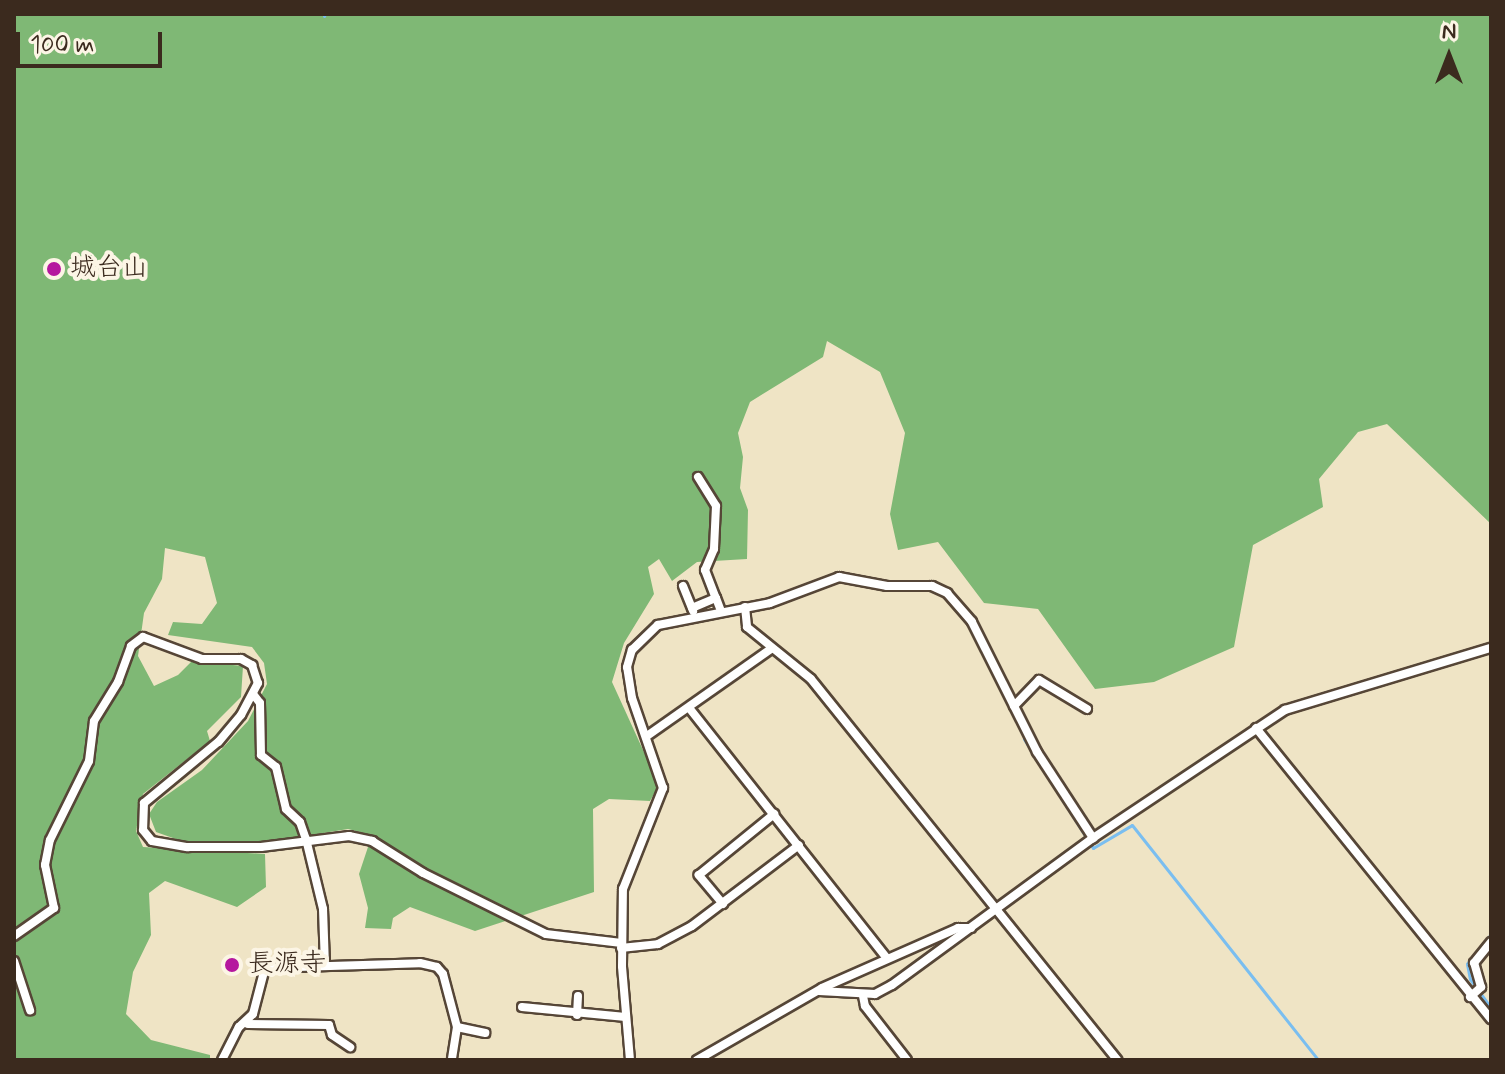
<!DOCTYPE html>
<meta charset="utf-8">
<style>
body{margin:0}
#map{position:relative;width:1505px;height:1074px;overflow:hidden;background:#efe4c5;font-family:Mynerve,"Klee One",sans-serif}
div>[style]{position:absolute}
.forest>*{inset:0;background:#7fb875}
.stream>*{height:3px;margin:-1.5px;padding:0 1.5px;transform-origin:1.5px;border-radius:1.5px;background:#7abef0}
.roads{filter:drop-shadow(2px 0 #564637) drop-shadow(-2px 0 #564637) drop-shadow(0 2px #564637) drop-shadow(0 -2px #564637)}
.street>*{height:8px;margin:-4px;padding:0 4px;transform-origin:4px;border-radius:4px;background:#fff}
.dots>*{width:22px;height:22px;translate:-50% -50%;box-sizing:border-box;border:4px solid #fcf5e5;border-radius:50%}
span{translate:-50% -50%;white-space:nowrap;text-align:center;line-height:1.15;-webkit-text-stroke:8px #fcf5e5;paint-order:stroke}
.poi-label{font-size:26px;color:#3b2a1e}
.left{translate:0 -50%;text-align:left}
.frame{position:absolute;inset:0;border:16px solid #3b2a1e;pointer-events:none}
.north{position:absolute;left:1409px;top:16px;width:80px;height:80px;-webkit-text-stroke:6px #fcf5e5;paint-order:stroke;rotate:0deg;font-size:22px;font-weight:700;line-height:32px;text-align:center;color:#3b2a1e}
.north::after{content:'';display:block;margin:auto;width:28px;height:36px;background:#3b2a1e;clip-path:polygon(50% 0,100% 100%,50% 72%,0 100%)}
.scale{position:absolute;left:16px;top:32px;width:146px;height:36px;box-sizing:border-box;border:4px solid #3b2a1e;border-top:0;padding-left:10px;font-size:24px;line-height:28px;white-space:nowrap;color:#3b2a1e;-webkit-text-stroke:6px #fcf5e5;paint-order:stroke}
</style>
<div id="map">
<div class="forest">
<i style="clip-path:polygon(14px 14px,1491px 14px,1491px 524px,1387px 424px,1358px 432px,1319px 479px,1323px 507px,1253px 545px,1234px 647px,1154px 682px,1095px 689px,1038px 609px,984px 603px,938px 542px,898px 550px,890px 514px,905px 433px,880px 372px,827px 341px,823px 357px,750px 402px,738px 433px,743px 457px,740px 488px,748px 510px,747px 559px,697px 562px,672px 581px,659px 559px,648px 567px,654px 594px,624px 643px,612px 682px,659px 785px,650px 801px,609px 799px,593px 809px,594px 892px,475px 931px,410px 907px,393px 918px,391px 929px,365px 928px,368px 908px,359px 874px,372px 835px,348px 829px,262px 843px,187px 843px,156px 832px,149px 814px,157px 802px,202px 770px,248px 721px,267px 684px,264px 663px,252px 647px,168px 635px,173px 622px,202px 624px,217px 603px,205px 557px,165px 548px,162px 579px,144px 613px,138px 656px,154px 686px,178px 675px,192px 661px,243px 666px,241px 697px,207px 731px,210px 741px,143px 794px,136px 831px,143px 847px,265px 854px,266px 887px,237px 907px,165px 881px,149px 893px,151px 935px,133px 972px,126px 1014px,151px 1040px,210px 1055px,210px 1060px,14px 1060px)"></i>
</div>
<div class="stream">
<i style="left:324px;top:16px;width:2px;rotate:-63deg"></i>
<i style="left:1024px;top:739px;width:129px;rotate:57.7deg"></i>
<i style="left:1093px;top:848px;width:45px;rotate:-30.5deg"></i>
<i style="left:1132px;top:825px;width:300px;rotate:51.6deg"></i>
<i style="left:1491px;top:934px;width:38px;rotate:129deg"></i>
<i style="left:1467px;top:964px;width:15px;rotate:79deg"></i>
<i style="left:1470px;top:979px;width:36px;rotate:54deg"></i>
</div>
<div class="roads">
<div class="street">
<i style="left:698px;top:477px;width:34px;rotate:58deg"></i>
<i style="left:716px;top:506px;width:43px;rotate:92.7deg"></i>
<i style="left:714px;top:549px;width:23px;rotate:113deg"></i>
<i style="left:705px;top:570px;width:30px;rotate:69deg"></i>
<i style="left:683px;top:586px;width:27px;rotate:68deg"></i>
<i style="left:745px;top:607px;width:20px;rotate:84deg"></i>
<i style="left:747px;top:627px;width:82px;rotate:39.1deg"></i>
<i style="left:811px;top:679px;width:489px;rotate:51.2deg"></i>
<i style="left:692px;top:608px;width:26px;rotate:-23deg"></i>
<i style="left:716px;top:598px;width:14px;rotate:69deg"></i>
<i style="left:253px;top:694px;width:11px;rotate:52deg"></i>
<i style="left:260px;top:703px;width:52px;rotate:88.9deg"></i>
<i style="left:261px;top:755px;width:19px;rotate:39deg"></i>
<i style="left:276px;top:767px;width:43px;rotate:76.6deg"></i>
<i style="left:286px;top:809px;width:19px;rotate:43deg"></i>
<i style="left:300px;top:822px;width:18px;rotate:71deg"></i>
<i style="left:306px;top:839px;width:72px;rotate:76.3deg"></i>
<i style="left:323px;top:909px;width:56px;rotate:88deg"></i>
<i style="left:1014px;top:706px;width:36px;rotate:-46deg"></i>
<i style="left:1039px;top:680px;width:56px;rotate:31.1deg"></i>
<i style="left:690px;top:709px;width:318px;rotate:51.7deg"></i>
<i style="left:1256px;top:728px;width:374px;rotate:51.1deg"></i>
<i style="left:647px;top:736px;width:151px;rotate:-35.1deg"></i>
<i style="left:723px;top:904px;width:38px;rotate:-130deg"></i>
<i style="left:699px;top:875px;width:97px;rotate:-39.1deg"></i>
<i style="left:14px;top:936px;width:49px;rotate:-35deg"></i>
<i style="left:54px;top:908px;width:44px;rotate:-101.8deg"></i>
<i style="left:45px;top:865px;width:25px;rotate:-79deg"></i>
<i style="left:50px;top:840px;width:88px;rotate:-63.7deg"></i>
<i style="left:89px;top:761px;width:40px;rotate:-82.9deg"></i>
<i style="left:94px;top:721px;width:46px;rotate:-58.4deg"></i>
<i style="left:118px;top:682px;width:38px;rotate:-70deg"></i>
<i style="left:131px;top:646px;width:15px;rotate:-37deg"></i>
<i style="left:143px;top:637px;width:63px;rotate:20.4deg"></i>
<i style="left:202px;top:659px;width:39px"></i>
<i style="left:241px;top:659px;width:13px;rotate:29deg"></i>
<i style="left:252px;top:665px;width:19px;rotate:72deg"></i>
<i style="left:258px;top:683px;width:36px;rotate:118deg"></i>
<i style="left:241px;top:715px;width:35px;rotate:130deg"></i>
<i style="left:218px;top:742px;width:96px;rotate:140.5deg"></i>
<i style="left:144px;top:803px;width:27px;rotate:92deg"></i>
<i style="left:143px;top:830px;width:14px;rotate:51deg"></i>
<i style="left:152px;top:841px;width:36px;rotate:10deg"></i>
<i style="left:187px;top:847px;width:74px"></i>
<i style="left:261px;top:847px;width:89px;rotate:-7.1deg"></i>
<i style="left:349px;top:836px;width:24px;rotate:12deg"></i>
<i style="left:372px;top:841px;width:60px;rotate:32.1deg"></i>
<i style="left:423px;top:873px;width:137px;rotate:26.4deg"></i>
<i style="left:546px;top:934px;width:76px;rotate:6.8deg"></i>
<i style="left:621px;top:948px;width:37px;rotate:-6deg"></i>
<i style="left:658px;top:944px;width:38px;rotate:-28deg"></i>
<i style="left:692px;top:926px;width:134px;rotate:-37.1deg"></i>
<i style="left:14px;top:961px;width:52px;rotate:71.9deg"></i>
<i style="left:819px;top:991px;width:56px;rotate:3.1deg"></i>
<i style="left:875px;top:994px;width:19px;rotate:-28deg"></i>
<i style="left:892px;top:985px;width:249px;rotate:-36.2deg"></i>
<i style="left:1093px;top:838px;width:231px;rotate:-33.7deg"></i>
<i style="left:1285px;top:710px;width:215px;rotate:-16.8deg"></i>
<i style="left:863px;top:996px;width:10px;rotate:79deg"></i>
<i style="left:865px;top:1006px;width:68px;rotate:52.1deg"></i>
<i style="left:1470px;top:997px;width:15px;rotate:-42deg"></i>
<i style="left:1481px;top:987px;width:25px;rotate:-106deg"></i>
<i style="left:1474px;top:963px;width:27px;rotate:-51deg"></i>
<i style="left:522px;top:1007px;width:104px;rotate:5.5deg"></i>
<i style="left:577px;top:1015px;width:19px;rotate:-87deg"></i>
<i style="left:248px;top:1024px;width:81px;rotate:0.7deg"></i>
<i style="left:329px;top:1025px;width:10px;rotate:73deg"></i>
<i style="left:332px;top:1035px;width:22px;rotate:34deg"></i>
<i style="left:457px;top:1027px;width:29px;rotate:12deg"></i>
<i style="left:222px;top:1060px;width:37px;rotate:-63deg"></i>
<i style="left:239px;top:1027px;width:19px;rotate:-43deg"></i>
<i style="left:253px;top:1014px;width:48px;rotate:-75.4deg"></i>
<i style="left:265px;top:968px;width:155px;rotate:-1.8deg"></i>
<i style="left:420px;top:963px;width:17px;rotate:13deg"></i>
<i style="left:437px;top:967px;width:9px;rotate:49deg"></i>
<i style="left:443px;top:974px;width:55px;rotate:75.2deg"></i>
<i style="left:457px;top:1027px;width:33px;rotate:99deg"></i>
<i style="left:630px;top:1060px;width:94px;rotate:-94.9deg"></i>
<i style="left:622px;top:966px;width:77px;rotate:-89.3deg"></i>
<i style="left:623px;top:889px;width:109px;rotate:-68.4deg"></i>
<i style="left:663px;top:788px;width:95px;rotate:-109deg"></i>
<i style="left:632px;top:698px;width:31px;rotate:-99deg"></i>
<i style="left:627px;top:667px;width:18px;rotate:-74deg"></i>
<i style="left:632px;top:650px;width:36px;rotate:-44deg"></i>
<i style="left:658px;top:625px;width:114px;rotate:-11.1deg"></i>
<i style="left:770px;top:603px;width:74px;rotate:-20.6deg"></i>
<i style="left:839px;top:577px;width:49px;rotate:10.6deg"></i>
<i style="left:887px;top:586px;width:45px"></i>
<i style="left:932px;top:586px;width:17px;rotate:25deg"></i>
<i style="left:947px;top:593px;width:38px;rotate:49deg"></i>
<i style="left:972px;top:622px;width:145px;rotate:63.4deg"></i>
<i style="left:1037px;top:752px;width:103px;rotate:56.9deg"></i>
<i style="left:697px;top:1060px;width:144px;rotate:-29.9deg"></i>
<i style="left:822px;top:988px;width:149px;rotate:-23.8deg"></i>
<i style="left:958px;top:928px;width:13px"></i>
</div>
</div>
<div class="dots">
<i style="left:54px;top:269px;background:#b5179e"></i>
<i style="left:232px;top:965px;background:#b5179e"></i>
</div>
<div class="poi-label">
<span class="left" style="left:70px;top:269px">城台山</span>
<span class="left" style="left:248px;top:965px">長源寺</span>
</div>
<div class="frame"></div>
<div class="north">N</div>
<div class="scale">100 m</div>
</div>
